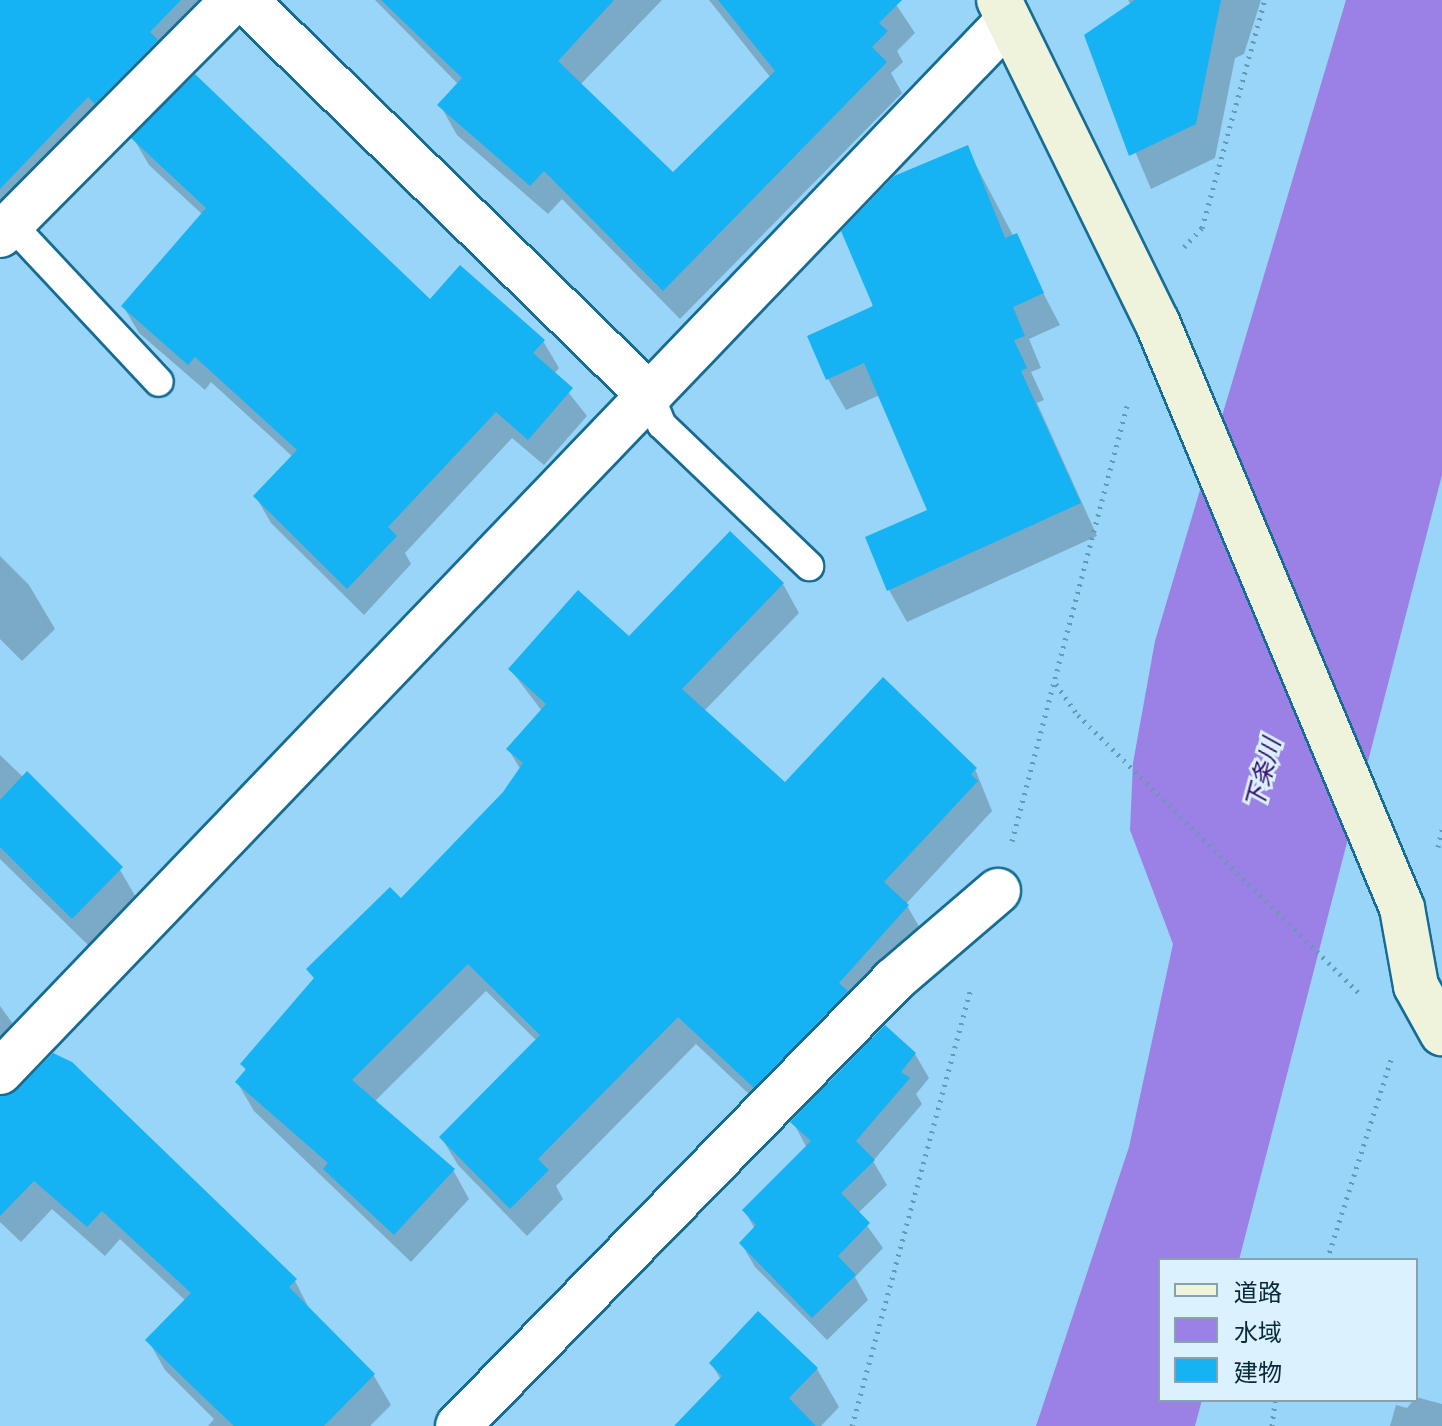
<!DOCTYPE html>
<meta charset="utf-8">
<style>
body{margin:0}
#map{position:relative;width:1442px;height:1426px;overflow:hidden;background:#99d5f8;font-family:"DejaVu Sans","Noto Sans JP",sans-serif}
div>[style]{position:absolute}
.water>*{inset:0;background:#9b80e5}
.shadow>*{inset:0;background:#0003}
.building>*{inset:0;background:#15b3f4}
.path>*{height:5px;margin-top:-2.5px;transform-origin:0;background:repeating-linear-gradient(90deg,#6699b6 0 2px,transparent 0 8px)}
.roads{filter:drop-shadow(2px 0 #156c94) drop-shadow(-2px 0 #156c94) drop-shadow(0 2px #156c94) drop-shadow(0 -2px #156c94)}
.lane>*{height:28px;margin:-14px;padding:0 14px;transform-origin:14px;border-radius:14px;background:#fff}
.street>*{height:44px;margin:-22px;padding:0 22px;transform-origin:22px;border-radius:22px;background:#fff}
.secondary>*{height:44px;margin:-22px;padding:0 22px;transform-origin:22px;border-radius:22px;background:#f0f3db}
span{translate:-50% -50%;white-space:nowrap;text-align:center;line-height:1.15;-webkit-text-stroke:6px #dbf1fe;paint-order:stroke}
.water-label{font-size:24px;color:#340e6a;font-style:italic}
.legend{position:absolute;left:1158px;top:1258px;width:260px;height:144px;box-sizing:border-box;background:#dbf1fe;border:2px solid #86a1b0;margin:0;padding:10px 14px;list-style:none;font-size:24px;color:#07293a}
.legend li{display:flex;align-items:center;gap:16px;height:40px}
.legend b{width:40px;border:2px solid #86a1b0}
</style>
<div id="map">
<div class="water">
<i style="clip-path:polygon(1346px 0,1442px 0,1442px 475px,1239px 1260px,1160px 1260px,1160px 1400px,1202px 1400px,1195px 1426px,1036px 1426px,1129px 1147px,1173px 944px,1130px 830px,1133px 763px,1155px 641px)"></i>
</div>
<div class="shadow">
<i style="clip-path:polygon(0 0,207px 0,176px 75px,184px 88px,430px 302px,543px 341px,559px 368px,554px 374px,587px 416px,544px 465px,512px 438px,405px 553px,411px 564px,364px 615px,271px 523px,256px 497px,293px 457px,211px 382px,205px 390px,139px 333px,123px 306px,203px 215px,149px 165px,132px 136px,121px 147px,114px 140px,0 259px)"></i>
<i style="clip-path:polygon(375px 0,662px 0,580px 85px,673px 174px,771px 78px,709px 0,893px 0,915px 33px,897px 51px,903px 62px,891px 73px,902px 93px,680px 319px,562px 199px,548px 214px,457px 135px,440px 105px,459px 85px)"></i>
<i style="clip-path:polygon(1128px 0,1261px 0,1244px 54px,1235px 58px,1215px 158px,1151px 189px,1086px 36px,1131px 5px)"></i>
<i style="clip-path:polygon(967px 148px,1060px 325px,1029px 339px,1041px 368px,1031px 372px,1044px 400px,1037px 403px,1097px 536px,907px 622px,889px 590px,930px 511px,880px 395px,846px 410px,828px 379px)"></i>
<i style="clip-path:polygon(0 556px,29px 585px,55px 629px,22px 661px,0 639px)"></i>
<i style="clip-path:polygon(783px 584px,799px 613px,704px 711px,785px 785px,975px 769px,992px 811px,906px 904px,924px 935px,771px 1115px,696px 1044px,556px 1186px,563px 1199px,527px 1236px,458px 1165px,441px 1137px,537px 1041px,486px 991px,374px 1102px,453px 1170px,469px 1199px,411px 1262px,254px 1111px,237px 1082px,247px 1072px,242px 1064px,315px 980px,309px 970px,401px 901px,505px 793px,521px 770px,508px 749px,542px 711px,510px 669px,629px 639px)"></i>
<i style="clip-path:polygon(0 755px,120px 870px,137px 899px,90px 947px,0 859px)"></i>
<i style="clip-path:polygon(0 1006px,32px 1050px,0 1086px)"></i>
<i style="clip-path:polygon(915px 1054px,929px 1078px,916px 1094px,922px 1104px,873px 1161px,887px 1185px,858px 1213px,883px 1248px,855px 1277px,868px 1300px,827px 1340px,755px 1267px,741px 1243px,755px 1229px,744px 1210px,807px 1148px,793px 1122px)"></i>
<i style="clip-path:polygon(53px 1055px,295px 1281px,311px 1312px,374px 1376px,391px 1405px,370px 1426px,208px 1426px,214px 1419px,165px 1370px,148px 1340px,186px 1301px,120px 1239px,105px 1256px,52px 1209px,21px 1242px,0 1222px,0 1096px,8px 1098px)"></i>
<i style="clip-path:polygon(758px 1314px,817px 1369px,839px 1407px,821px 1426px,676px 1426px,721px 1380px,711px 1363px)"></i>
<i style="clip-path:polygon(1416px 1397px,1442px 1404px,1442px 1426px,1390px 1426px,1396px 1405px,1407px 1408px)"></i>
</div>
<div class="building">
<i style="clip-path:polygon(0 0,181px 0,150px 32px,158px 40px,95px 104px,88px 97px,0 189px)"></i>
<i style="clip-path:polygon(381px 0,614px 0,558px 61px,673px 172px,775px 71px,718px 0,902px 0,879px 23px,888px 31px,872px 47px,887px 62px,663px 291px,544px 171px,530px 186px,437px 105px,462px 78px)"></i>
<i style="clip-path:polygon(1135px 0,1221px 0,1196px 124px,1129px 156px,1084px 35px)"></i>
<i style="clip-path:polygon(195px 74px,430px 299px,460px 265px,545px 340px,533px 353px,573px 388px,528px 440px,496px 412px,388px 527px,397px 536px,347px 589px,253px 496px,297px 450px,195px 357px,188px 365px,121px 306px,206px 208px,131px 138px)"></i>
<i style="clip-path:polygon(968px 145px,1005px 238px,1017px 233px,1044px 293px,1013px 307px,1025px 336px,1014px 340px,1027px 368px,1021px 371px,1081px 503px,887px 591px,865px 537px,927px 510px,864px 363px,826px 380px,807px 336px,873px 306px,841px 231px,894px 176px)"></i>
<i style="clip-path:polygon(730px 531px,784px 583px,682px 689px,785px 782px,883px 677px,977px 768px,971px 774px,978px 781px,884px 882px,909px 905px,839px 983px,848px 991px,754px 1088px,678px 1017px,538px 1159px,549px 1170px,510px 1209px,439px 1137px,540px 1035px,468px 964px,352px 1080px,455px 1169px,394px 1235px,323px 1169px,328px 1163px,235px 1082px,246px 1069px,240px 1064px,314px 978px,306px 969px,390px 887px,401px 898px,503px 792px,523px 763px,506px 749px,546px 704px,508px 669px,578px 590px,629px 636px)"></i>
<i style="clip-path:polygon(27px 771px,123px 867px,72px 919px,0 847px,0 800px)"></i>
<i style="clip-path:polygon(885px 1025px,916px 1053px,901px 1072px,910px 1078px,856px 1141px,875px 1160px,841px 1193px,870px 1223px,838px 1256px,856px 1275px,812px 1318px,739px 1243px,756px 1225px,742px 1210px,811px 1141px,790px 1122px)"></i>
<i style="clip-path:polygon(53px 1053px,72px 1062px,297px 1279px,289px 1287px,375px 1374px,324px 1426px,234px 1426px,193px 1387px,145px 1340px,191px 1293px,102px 1211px,87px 1227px,34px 1181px,0 1216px,0 1096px,17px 1090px)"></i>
<i style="clip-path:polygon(758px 1311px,818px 1368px,789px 1398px,816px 1426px,674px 1426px,722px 1376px,709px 1363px)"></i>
</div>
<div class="path">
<i style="left:1184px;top:247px;width:26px;rotate:-47deg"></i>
<i style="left:1202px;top:228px;width:237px;rotate:-74.6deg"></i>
<i style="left:1056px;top:684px;width:38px;rotate:55deg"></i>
<i style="left:1078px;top:715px;width:395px;rotate:44.7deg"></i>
<i style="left:1012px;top:841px;width:454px;rotate:-75.2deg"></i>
<i style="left:1438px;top:847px;width:18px;rotate:-77deg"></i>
<i style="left:1327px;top:1260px;width:211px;rotate:-72.3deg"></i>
<i style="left:852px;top:1426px;width:453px;rotate:-74.8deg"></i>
<i style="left:1272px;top:1426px;width:26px;rotate:-83deg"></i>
</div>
<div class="roads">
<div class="lane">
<i style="left:11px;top:224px;width:216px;rotate:46.9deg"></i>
<i style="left:650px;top:396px;width:31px;rotate:68deg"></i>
<i style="left:662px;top:425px;width:204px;rotate:43.8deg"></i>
</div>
<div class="street">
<i style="left:245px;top:0;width:566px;rotate:44.36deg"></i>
<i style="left:0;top:235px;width:331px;rotate:-45.2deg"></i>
<i style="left:0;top:1072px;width:1456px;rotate:-46.2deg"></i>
<i style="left:458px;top:1426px;width:624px;rotate:-45.65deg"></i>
<i style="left:894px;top:980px;width:137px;rotate:-40.6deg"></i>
</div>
<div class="secondary">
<i style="left:999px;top:0;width:359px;rotate:63.9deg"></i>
<i style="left:1157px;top:322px;width:635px;rotate:67.31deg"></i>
<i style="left:1402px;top:908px;width:79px;rotate:79.8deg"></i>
<i style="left:1416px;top:986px;width:54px;rotate:61deg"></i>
</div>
</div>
<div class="water-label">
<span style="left:1264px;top:774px;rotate:-75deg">下条川</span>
</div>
<ul class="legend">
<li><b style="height:10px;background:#f0f3db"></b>道路</li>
<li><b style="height:22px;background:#9b80e5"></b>水域</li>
<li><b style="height:22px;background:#15b3f4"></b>建物</li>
</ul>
</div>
